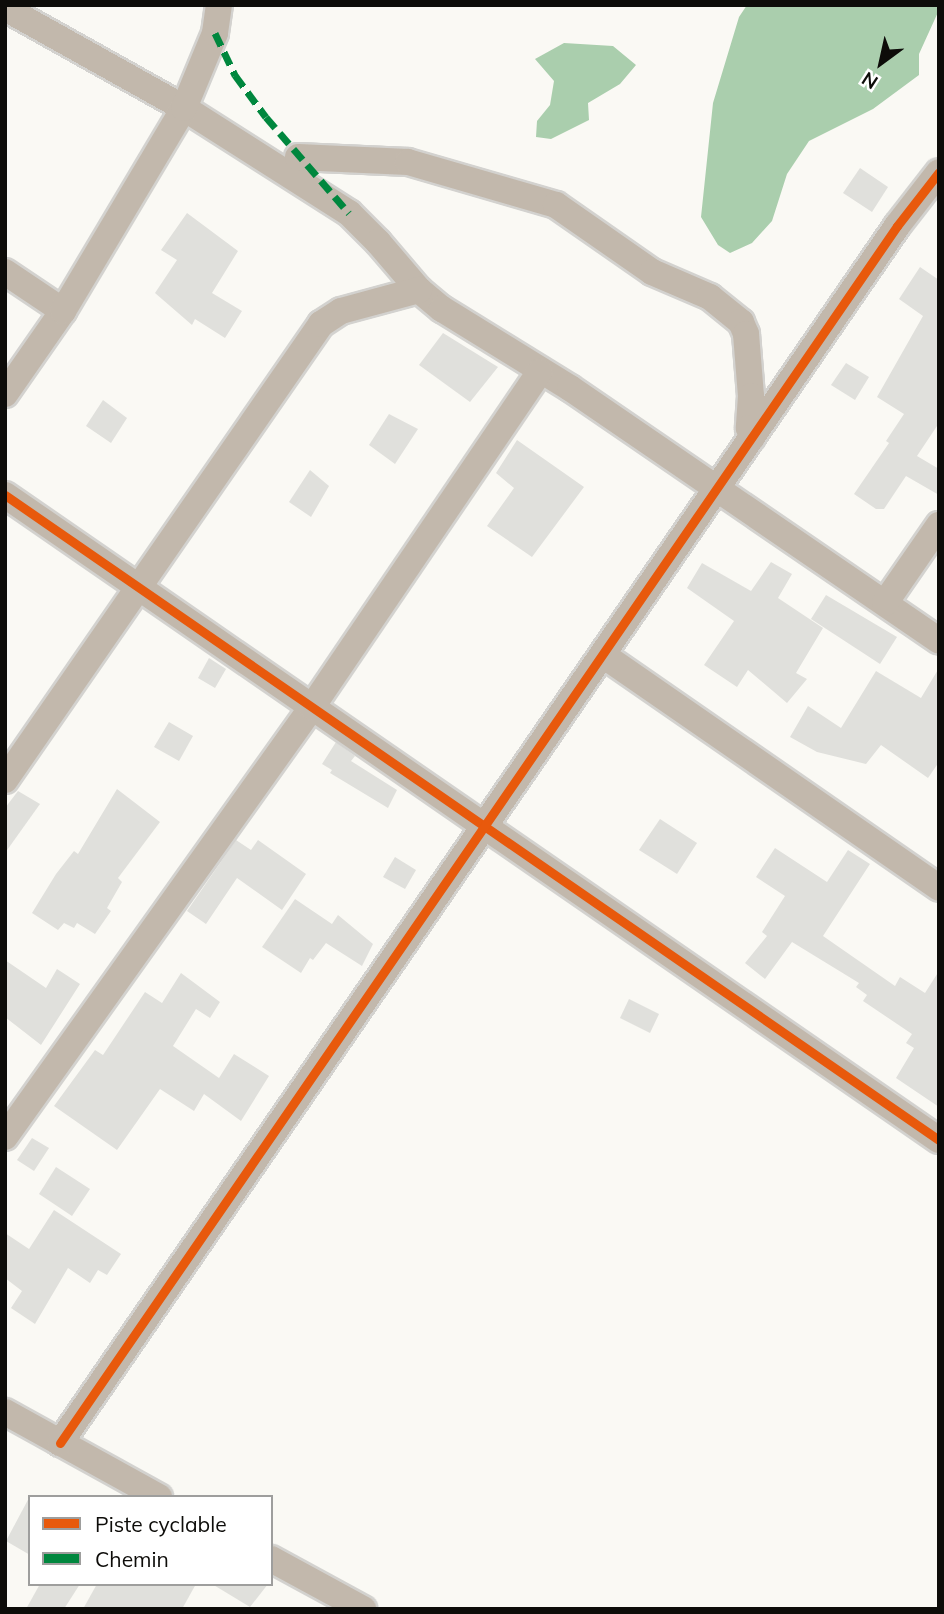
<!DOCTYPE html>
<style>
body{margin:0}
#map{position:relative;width:944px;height:1614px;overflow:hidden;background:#faf9f4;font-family:Mulish,sans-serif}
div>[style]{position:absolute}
.water>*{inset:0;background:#aacead}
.building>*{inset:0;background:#e0e0dc}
.roads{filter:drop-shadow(2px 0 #d3d2cf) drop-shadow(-2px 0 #d3d2cf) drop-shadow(0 2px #d3d2cf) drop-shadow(0 -2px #d3d2cf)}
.street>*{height:26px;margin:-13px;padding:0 13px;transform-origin:13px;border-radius:13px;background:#c2b8ac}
.quiet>*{height:7px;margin-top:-3.5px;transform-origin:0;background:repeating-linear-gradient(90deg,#00873e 0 14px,transparent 0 21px)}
.cycleway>*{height:9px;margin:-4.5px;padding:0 4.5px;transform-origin:4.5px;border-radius:4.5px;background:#e8590c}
span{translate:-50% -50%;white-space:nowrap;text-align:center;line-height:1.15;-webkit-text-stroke:7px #fff;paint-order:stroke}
.frame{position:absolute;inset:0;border:7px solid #0d0c09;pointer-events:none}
.legend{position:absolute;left:28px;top:1495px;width:245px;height:91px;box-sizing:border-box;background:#fff;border:2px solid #9e9e9d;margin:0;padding:9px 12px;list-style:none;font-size:21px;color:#0d0c09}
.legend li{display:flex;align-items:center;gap:14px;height:35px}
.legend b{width:35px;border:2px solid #9e9e9d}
.north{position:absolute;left:846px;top:28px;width:70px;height:70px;-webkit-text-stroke:5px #fff;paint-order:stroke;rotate:213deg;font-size:19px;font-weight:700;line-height:28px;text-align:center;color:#0d0c09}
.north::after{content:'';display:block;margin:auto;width:24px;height:32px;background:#0d0c09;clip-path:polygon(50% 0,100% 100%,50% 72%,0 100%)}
</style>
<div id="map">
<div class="water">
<i style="clip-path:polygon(747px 5px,939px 5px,939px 10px,919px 54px,919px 75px,873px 109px,809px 141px,787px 174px,772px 221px,752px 243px,730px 253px,718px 245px,701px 217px,713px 103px,739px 17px)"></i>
<i style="clip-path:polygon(564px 43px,613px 46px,636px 65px,620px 84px,588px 103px,589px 120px,551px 139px,536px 137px,537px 121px,550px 105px,554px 81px,535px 59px)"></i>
</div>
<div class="building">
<i style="clip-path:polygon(860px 168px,888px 187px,872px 212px,843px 193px)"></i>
<i style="clip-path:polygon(187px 213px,238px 251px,212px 293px,242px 311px,225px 338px,195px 319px,192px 325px,155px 293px,177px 260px,161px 250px)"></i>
<i style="clip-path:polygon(920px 267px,939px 280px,939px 423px,917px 456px,939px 469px,939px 495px,906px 476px,884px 509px,876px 509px,854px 494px,889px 443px,886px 441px,904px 414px,877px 397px,923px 316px,899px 299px)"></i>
<i style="clip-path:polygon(443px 333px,498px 367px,470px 402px,419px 365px)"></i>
<i style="clip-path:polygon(846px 363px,869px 377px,855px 400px,831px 385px)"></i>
<i style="clip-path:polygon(103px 400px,127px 418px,111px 443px,86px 426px)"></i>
<i style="clip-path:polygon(389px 414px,418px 429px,395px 464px,369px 445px)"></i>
<i style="clip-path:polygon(517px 440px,584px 487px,532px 557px,487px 526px,514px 488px,496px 473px)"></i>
<i style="clip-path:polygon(310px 470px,329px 486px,311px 517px,289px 502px)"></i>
<i style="clip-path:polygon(771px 562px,792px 574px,778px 598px,823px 628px,796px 673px,807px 679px,787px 703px,748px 670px,737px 687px,704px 665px,734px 621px,687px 588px,702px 563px,751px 591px)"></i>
<i style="clip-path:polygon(826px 595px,897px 637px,880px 664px,811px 619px)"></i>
<i style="clip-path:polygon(209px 658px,226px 669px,215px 688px,198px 678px)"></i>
<i style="clip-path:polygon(939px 668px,939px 762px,928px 778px,881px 745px,866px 764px,817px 752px,790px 737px,808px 706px,841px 728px,876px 671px,921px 698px)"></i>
<i style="clip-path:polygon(169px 722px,193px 736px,179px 761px,154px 747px)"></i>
<i style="clip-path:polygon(336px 742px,355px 756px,351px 761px,397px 790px,388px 808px,330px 773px,332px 770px,322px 764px)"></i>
<i style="clip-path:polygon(117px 789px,160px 822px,118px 878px,122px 882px,107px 908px,111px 911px,95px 934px,77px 923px,74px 928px,64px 923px,58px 930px,32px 913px,56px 874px,74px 851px,78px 854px)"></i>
<i style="clip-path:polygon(18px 791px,40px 804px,5px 853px,5px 808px)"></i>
<i style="clip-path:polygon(660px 819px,697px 843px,677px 874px,639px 850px)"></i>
<i style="clip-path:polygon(236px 840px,251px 850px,258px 840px,306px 874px,282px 910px,237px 878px,206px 924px,187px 911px)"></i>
<i style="clip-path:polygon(775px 848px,827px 882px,848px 850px,870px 864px,823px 936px,895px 986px,900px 977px,925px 993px,939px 971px,939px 1107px,896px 1078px,914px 1048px,906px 1043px,912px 1034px,863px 1001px,867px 995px,856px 987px,859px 983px,792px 942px,765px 979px,745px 963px,767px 936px,762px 932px,785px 896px,756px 877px)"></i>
<i style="clip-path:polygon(395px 857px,416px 870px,405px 889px,383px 877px)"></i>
<i style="clip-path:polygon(295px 899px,332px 924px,338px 915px,373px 944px,362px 966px,326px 943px,313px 960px,310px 958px,301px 973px,262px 947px)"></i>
<i style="clip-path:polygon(5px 960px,46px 988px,57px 969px,80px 984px,41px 1045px,5px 1017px)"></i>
<i style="clip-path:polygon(181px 973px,220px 1002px,210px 1018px,196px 1009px,173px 1046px,219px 1078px,234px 1054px,269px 1076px,241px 1121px,204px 1094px,194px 1111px,160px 1089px,117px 1150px,54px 1106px,95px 1050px,103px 1055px,145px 992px,162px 1003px)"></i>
<i style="clip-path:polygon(629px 999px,659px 1014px,650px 1033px,620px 1018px)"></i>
<i style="clip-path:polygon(32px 1138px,49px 1148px,34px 1171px,17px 1160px)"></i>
<i style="clip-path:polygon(56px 1167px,90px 1189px,72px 1216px,39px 1194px)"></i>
<i style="clip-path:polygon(54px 1210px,121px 1254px,107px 1275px,98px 1270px,90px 1283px,68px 1268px,35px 1324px,11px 1308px,22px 1291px,5px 1278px,5px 1233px,29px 1249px)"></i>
<i style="clip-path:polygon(30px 1496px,30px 1555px,6px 1541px)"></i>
<i style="clip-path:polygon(40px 1584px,80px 1584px,64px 1609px,26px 1609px)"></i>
<i style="clip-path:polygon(97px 1584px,196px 1584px,182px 1609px,83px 1609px)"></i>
<i style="clip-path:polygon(212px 1584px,268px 1584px,250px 1607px)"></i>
</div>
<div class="roads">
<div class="street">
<i style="left:5px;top:8px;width:205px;rotate:29.2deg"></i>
<i style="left:184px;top:108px;width:196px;rotate:32.5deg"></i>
<i style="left:349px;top:213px;width:41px;rotate:45deg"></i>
<i style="left:378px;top:242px;width:63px;rotate:49.5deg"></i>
<i style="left:419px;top:290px;width:30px;rotate:40deg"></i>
<i style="left:442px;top:309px;width:150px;rotate:31.7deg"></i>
<i style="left:570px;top:388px;width:447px;rotate:34.4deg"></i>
<i style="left:298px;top:157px;width:110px;rotate:2.6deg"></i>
<i style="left:408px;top:162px;width:154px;rotate:16.2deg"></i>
<i style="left:556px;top:205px;width:117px;rotate:34.9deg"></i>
<i style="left:652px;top:272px;width:63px;rotate:23.3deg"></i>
<i style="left:710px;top:297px;width:40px;rotate:39deg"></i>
<i style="left:741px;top:322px;width:13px;rotate:67deg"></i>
<i style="left:746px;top:334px;width:62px;rotate:85.4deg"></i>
<i style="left:751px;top:396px;width:32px;rotate:94deg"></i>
<i style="left:749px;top:428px;width:10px;rotate:73deg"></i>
<i style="left:5px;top:272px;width:70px;rotate:33.9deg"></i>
<i style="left:5px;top:394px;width:101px;rotate:-55.1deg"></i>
<i style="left:63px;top:311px;width:236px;rotate:-59.2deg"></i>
<i style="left:184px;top:108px;width:81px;rotate:-67.5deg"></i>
<i style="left:215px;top:33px;width:28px;rotate:-82deg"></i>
<i style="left:5px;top:495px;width:1135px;rotate:34.63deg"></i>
<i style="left:885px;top:603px;width:95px;rotate:-55.3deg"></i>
<i style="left:603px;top:655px;width:409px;rotate:34.7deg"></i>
<i style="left:5px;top:780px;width:555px;rotate:-55.28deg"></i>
<i style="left:321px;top:324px;width:24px;rotate:-33deg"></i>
<i style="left:341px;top:311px;width:81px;rotate:-15.1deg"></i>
<i style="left:5px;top:1137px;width:528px;rotate:-54.47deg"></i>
<i style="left:312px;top:707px;width:405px;rotate:-55.8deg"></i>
<i style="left:5px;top:1412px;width:176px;rotate:28.9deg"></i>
<i style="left:60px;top:1443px;width:1477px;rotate:-55.48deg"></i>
<i style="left:897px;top:226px;width:68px;rotate:-52.1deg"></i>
<i style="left:271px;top:1559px;width:105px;rotate:28.5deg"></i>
</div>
</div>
<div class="quiet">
<i style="left:215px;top:33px;width:47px;rotate:64.5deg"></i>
<i style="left:235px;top:75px;width:52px;rotate:53.6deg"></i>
<i style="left:266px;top:117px;width:127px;rotate:49.2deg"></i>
</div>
<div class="cycleway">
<i style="left:5px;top:495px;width:1135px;rotate:34.63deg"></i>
<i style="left:60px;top:1443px;width:1477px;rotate:-55.48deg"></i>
<i style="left:897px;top:226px;width:68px;rotate:-52.1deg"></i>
</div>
<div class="frame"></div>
<ul class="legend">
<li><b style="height:9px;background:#e8590c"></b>Piste cyclable</li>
<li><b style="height:9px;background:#00873e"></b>Chemin</li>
</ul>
<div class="north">N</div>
</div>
